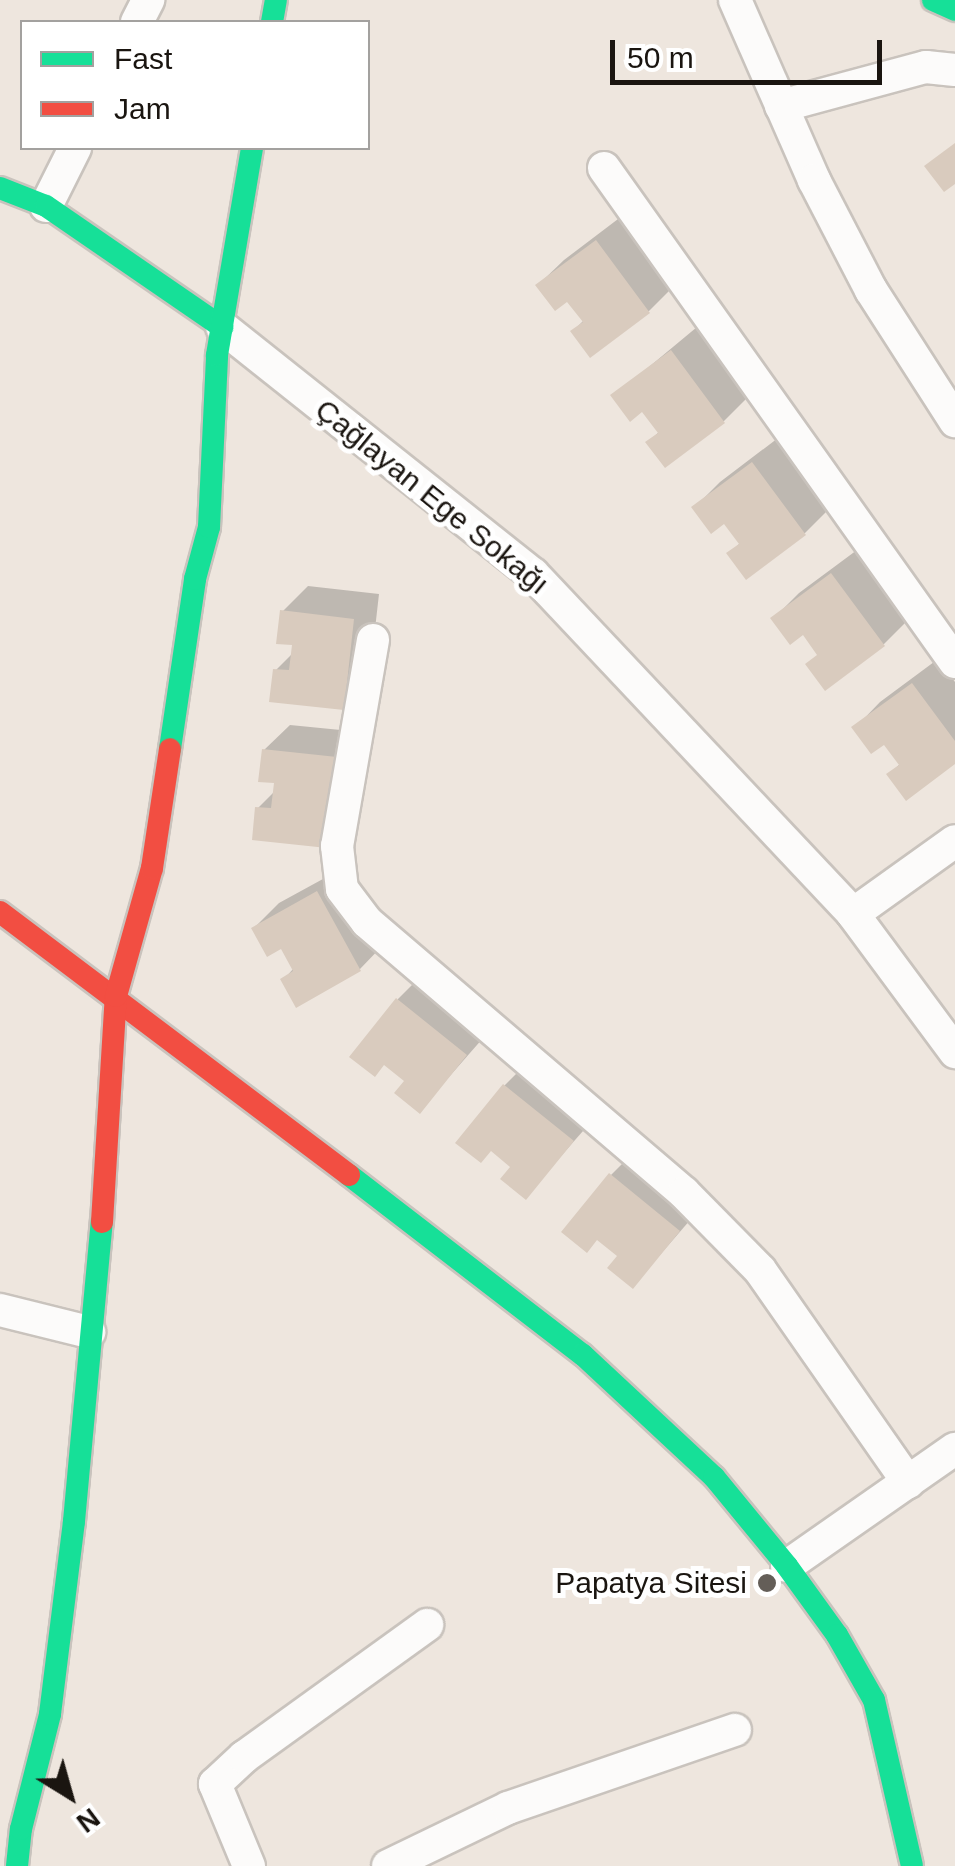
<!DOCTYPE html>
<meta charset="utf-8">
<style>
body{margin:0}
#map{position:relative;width:955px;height:1866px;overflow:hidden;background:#eee6de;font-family:Helvetica,sans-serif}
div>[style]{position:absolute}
.shadow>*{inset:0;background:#0003}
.building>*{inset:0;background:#d9cbbe}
.roads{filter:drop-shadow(2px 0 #c9c3bd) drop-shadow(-2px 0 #c9c3bd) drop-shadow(0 2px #c9c3bd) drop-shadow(0 -2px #c9c3bd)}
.street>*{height:32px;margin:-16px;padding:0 16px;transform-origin:16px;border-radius:16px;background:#fcfbfa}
.fast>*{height:22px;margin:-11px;padding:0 11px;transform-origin:11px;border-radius:11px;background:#16e098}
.jam>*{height:22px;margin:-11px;padding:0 11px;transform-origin:11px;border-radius:11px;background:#f24e42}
.dots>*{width:28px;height:28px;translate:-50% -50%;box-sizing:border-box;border:5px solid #fff;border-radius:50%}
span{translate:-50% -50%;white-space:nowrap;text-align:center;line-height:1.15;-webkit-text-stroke:10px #fff;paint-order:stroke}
.street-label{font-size:30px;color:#1a1510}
.poi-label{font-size:30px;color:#1a1510}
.right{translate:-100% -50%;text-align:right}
.legend{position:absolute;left:20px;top:20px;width:350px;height:130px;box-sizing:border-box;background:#fff;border:2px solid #a3a19f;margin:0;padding:12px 18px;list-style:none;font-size:30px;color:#1a1510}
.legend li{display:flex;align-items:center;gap:20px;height:50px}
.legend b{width:50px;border:2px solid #a3a19f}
.north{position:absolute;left:20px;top:1746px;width:100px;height:100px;-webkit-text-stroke:8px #fff;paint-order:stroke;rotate:143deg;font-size:28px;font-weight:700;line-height:40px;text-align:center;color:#1a1510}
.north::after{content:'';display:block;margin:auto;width:35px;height:45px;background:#1a1510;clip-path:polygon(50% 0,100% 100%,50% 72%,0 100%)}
.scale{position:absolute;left:610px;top:40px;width:272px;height:45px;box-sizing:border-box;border:5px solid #1a1510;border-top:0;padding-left:12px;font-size:30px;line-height:35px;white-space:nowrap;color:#1a1510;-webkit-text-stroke:8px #fff;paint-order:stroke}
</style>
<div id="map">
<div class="shadow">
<i style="clip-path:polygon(622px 216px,674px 286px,649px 311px,573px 331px,584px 320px,568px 298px,538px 285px,564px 260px)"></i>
<i style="clip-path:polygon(697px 327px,749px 396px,724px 421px,648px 442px,660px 431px,643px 409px,614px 396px)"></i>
<i style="clip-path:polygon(778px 438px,830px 508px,805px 533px,729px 554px,741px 542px,724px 520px,695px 507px,720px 482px)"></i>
<i style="clip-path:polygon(857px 550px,909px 619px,884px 644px,819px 654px,803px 631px,774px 618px,799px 593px)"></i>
<i style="clip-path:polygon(308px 586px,379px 594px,369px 682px,343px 707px,276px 670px,294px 652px,295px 643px,282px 612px)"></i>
<i style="clip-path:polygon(938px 659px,955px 682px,955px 761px,889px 774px,901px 763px,884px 741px,855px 728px,880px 702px)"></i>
<i style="clip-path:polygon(290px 725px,361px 732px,351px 820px,258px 808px,275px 791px,276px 781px,264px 750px)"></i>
<i style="clip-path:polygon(343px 868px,385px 943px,360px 969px,297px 1004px,283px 980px,294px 968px,282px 946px,254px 928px,279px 903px)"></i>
<i style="clip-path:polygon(423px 974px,491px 1029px,420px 1110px,407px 1080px,386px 1063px,398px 999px)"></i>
<i style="clip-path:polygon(530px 1060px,597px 1115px,526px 1196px,504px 1086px)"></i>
<i style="clip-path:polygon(636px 1150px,704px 1204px,633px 1286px,620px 1256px,611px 1175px)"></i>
</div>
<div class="building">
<i style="clip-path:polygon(955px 143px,955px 184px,944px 192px,924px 166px)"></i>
<i style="clip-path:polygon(596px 240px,650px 313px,590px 358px,570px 331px,583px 322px,567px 302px,555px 311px,535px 285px)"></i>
<i style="clip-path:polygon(671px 350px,725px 423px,665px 468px,645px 442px,658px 433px,642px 412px,630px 422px,610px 395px)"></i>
<i style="clip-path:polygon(752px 462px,806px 535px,746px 580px,726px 553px,739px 544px,724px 524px,711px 534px,691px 507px)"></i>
<i style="clip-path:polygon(831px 573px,885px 646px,825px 691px,805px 664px,817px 655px,803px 635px,790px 645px,770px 618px)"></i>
<i style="clip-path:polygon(280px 610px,354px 619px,344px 710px,269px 702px,273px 669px,289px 670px,292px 645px,276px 644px)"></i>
<i style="clip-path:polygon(912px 683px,955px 741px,955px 764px,906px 801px,886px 774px,899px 765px,884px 745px,871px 754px,851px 727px)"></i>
<i style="clip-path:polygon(262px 749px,337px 757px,327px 848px,252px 840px,255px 807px,271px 808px,274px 783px,258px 782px)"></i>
<i style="clip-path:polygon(317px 891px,361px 971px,296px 1008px,280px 979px,293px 971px,281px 949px,267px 957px,251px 928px)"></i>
<i style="clip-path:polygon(396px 998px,467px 1055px,420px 1114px,394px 1093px,404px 1081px,384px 1065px,375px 1077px,349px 1057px)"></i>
<i style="clip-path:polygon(503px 1084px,574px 1141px,526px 1200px,500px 1179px,510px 1167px,491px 1151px,481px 1163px,455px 1143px)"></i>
<i style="clip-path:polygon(609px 1173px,680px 1231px,633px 1289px,607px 1268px,617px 1256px,597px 1240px,587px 1253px,561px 1232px)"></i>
</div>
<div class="roads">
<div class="street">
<i style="left:735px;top:0;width:197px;rotate:66.3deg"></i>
<i style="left:814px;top:180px;width:124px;rotate:62.6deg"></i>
<i style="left:871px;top:290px;width:156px;rotate:57.3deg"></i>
<i style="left:137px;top:22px;width:25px;rotate:-63deg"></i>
<i style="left:781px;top:106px;width:150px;rotate:-15.1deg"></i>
<i style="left:926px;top:67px;width:29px;rotate:6deg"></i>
<i style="left:604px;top:168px;width:606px;rotate:54.61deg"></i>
<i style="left:46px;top:206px;width:65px;rotate:-63.4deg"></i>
<i style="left:222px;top:327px;width:397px;rotate:38.5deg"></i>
<i style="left:533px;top:574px;width:467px;rotate:46.7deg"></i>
<i style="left:853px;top:914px;width:172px;rotate:53.5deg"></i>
<i style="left:373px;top:640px;width:209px;rotate:99.9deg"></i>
<i style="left:337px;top:846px;width:43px;rotate:83.4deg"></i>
<i style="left:342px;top:889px;width:41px;rotate:52.9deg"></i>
<i style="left:367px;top:922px;width:417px;rotate:40.5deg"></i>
<i style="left:684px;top:1193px;width:108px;rotate:45.4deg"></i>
<i style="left:760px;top:1270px;width:259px;rotate:55.1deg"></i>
<i style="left:853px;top:914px;width:125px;rotate:-35.6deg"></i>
<i style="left:0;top:1310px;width:92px;rotate:13.9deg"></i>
<i style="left:787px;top:1566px;width:205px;rotate:-34.9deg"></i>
<i style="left:249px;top:1866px;width:89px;rotate:-112.5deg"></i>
<i style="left:215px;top:1784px;width:40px;rotate:-43deg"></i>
<i style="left:244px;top:1757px;width:226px;rotate:-35.8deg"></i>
<i style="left:388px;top:1866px;width:133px;rotate:-25.8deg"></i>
<i style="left:508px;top:1808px;width:240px;rotate:-19deg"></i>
</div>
<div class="fast">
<i style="left:933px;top:0;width:24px;rotate:24deg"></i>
<i style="left:272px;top:22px;width:22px;rotate:-80deg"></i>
<i style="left:0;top:188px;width:49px;rotate:21.4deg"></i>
<i style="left:46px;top:206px;width:214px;rotate:34.5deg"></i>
<i style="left:170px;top:749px;width:172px;rotate:-81.6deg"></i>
<i style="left:195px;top:579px;width:54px;rotate:-74.9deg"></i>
<i style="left:209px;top:527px;width:172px;rotate:-87.3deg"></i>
<i style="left:217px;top:355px;width:210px;rotate:-80.4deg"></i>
<i style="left:349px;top:1175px;width:295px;rotate:37.6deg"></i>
<i style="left:583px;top:1355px;width:179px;rotate:43deg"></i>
<i style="left:714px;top:1477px;width:115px;rotate:50.6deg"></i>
<i style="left:787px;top:1566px;width:85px;rotate:54.1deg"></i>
<i style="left:837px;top:1635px;width:75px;rotate:60.4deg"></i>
<i style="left:874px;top:1700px;width:170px;rotate:77.1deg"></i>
<i style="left:17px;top:1866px;width:37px;rotate:-84deg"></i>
<i style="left:21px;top:1829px;width:119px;rotate:-75.8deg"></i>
<i style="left:50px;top:1714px;width:194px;rotate:-82.9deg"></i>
<i style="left:74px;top:1521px;width:300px;rotate:-84.7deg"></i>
</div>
<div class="jam">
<i style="left:0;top:912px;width:437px;rotate:37deg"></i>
<i style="left:102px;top:1222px;width:226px;rotate:-86.5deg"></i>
<i style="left:116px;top:996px;width:133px;rotate:-74.3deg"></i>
<i style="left:152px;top:868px;width:120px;rotate:-81.4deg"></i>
</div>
</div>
<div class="dots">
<i style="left:767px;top:1583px;background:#645e58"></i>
</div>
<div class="street-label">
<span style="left:432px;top:497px;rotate:39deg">Çağlayan Ege Sokağı</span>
</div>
<div class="poi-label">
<span class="right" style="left:747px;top:1583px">Papatya Sitesi</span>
</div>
<ul class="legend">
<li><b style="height:12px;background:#16e098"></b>Fast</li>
<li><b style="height:12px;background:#f24e42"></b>Jam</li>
</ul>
<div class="north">N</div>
<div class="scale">50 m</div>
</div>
